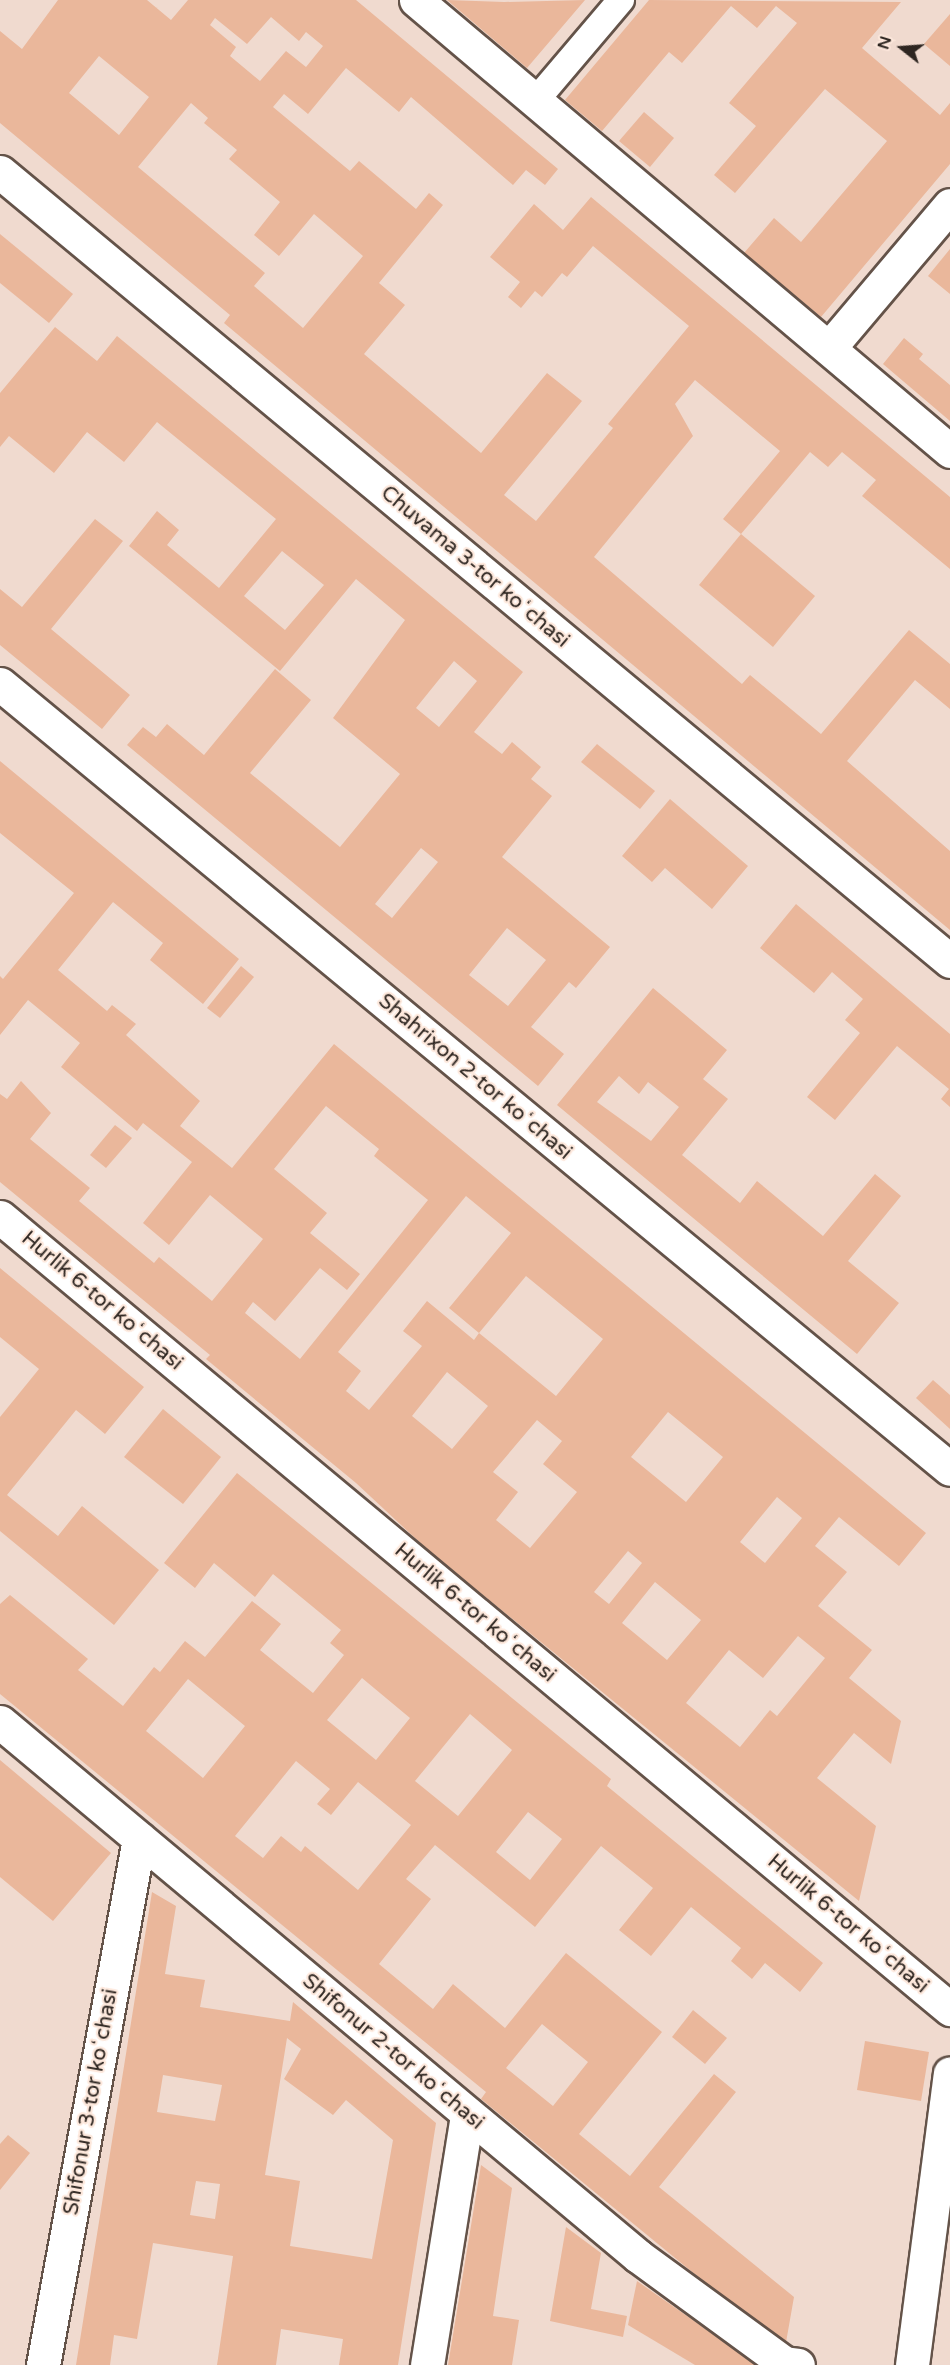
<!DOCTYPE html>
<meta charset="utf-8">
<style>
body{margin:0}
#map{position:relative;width:950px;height:2365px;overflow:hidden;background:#f0dacf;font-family:"Varela Round",sans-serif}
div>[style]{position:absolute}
.building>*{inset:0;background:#eab79b}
.roads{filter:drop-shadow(2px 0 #645349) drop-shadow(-2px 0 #645349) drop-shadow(0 2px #645349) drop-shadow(0 -2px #645349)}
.service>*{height:26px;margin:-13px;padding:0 13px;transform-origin:13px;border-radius:13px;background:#fff}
.minor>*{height:33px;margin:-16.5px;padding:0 16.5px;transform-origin:16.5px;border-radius:16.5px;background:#fff}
span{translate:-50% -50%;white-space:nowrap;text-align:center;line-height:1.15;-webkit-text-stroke:4.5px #fde8dc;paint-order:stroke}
.street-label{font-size:21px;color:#2e2621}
.north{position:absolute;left:872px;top:18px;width:60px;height:60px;-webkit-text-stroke:4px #fde8dc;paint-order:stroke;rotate:287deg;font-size:16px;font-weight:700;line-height:24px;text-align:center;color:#2e2621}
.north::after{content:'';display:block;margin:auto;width:21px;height:27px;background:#2e2621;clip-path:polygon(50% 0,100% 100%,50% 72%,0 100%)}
</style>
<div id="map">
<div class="building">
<i style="clip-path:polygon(evenodd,58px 0,147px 0,171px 20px,188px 0,356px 0,558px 169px,545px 185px,526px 170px,513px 185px,411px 97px,399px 112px,346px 68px,308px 114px,284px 94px,273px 107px,350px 171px,359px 161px,416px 209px,429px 193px,443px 205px,379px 283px,405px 305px,364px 354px,481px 453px,547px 373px,582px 401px,504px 495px,536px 521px,613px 428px,608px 424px,689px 326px,593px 246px,567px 277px,562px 273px,542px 297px,535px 291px,521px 308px,508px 297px,520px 282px,490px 257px,534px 204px,563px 230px,591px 197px,950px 497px,950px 569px,862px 496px,876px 480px,842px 452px,828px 467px,810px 452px,741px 534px,723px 519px,780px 451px,695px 380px,675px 404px,693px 436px,594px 557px,742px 684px,750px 675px,821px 734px,909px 630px,950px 664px,950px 709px,915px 680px,847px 761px,950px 851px,950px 930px,224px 323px,230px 315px,0 123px,0 31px,22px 49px,58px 0,271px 17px,299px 41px,306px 32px,323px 46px,306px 67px,286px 51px,260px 81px,230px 56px,236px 47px,210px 25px,215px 18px,247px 44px,271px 17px,58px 0,99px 56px,149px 97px,119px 135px,69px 93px,99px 56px,58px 0,191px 103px,208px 118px,204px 123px,237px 150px,229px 159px,280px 202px,254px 235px,279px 256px,314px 214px,363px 256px,303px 328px,254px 286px,265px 273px,138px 167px,191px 103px)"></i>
<i style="clip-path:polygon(447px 0,504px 2px,585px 0,527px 68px)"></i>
<i style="clip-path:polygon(649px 0,901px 2px,862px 48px,940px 115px,950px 103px,950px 164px,821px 317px,744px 253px,774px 218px,801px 242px,887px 141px,825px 89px,735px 193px,714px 175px,756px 126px,729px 103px,797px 23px,776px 6px,757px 28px,731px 6px,682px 63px,669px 52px,602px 131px,565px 100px)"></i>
<i style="clip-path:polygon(950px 14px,950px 66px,924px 44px)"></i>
<i style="clip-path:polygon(644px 112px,674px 138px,650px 167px,619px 141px)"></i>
<i style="clip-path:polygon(0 234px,73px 294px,49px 323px,0 283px)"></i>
<i style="clip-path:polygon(950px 249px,950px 294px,928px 276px)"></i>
<i style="clip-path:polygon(evenodd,55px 327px,97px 361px,117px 336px,523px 672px,474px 732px,502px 754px,512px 742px,541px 767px,531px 779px,552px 796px,502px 857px,610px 947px,576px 988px,569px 982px,531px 1027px,564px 1054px,538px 1086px,127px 745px,143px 727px,156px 737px,167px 724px,204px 755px,275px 669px,311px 700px,250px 773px,340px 847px,400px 774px,333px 718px,405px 620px,356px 579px,280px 671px,129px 546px,157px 511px,179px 530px,167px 545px,219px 588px,276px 519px,157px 422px,124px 462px,87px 432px,54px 473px,9px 436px,0 447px,0 393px,55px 327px,282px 551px,324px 585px,285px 630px,244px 596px,282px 551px,55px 327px,454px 661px,477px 681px,439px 727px,416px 708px,454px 661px,55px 327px,421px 848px,438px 862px,392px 918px,375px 904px,421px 848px,55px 327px,507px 928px,546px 960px,508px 1006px,469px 975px,507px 928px)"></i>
<i style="clip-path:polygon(904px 338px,923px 354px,919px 359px,950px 385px,950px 421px,883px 364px)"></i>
<i style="clip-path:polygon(95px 519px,123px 541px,51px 629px,130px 695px,102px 729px,0 645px,0 589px,22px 607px)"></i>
<i style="clip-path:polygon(741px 534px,815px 596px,773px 647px,699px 585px)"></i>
<i style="clip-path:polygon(597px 744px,655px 791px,640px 809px,581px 762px)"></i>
<i style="clip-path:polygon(evenodd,0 761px,239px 959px,203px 1004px,150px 960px,163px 943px,113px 902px,58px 970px,107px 1011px,112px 1005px,136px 1024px,126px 1035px,200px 1101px,180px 1126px,232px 1168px,334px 1044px,926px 1533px,899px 1566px,839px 1517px,815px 1546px,847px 1572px,818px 1606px,872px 1650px,849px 1678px,901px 1721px,891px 1764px,854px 1733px,817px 1778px,876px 1826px,859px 1901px,429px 1551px,356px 1483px,206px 1359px,210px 1355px,0 1182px,0 1094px,7px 1099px,21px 1081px,51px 1113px,30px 1139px,90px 1188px,79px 1201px,154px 1263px,159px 1257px,212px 1301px,263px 1239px,210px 1195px,169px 1245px,143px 1223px,192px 1162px,143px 1123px,137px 1131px,61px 1067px,80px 1043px,28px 1000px,0 1035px,0 976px,3px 979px,74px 893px,0 833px,0 761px,326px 1106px,379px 1149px,374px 1156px,428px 1200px,300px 1359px,245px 1313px,253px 1302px,275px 1321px,320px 1268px,347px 1290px,360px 1274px,310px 1233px,327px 1213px,274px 1169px,326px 1106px,0 761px,466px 1196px,511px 1233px,449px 1308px,479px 1333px,526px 1276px,603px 1339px,556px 1396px,479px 1333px,474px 1340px,427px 1301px,403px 1331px,422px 1346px,369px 1410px,346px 1391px,361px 1371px,338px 1352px,466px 1196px,0 761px,447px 1372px,488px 1406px,452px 1449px,412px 1416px,447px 1372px,0 761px,668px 1412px,723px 1457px,686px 1502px,631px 1457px,668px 1412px,0 761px,537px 1420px,562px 1441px,543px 1464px,577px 1492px,530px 1548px,496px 1520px,518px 1492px,493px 1472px,537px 1420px,0 761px,777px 1497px,802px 1518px,765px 1563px,740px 1542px,777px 1497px,0 761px,628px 1551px,642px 1563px,609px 1604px,594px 1592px,628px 1551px,0 761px,655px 1582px,701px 1620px,667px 1660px,622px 1623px,655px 1582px,0 761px,798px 1636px,825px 1658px,777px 1716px,770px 1710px,740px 1747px,686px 1703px,729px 1650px,763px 1678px,798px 1636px)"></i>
<i style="clip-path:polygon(670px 799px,748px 866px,712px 909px,665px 868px,652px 882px,622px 856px)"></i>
<i style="clip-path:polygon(796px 904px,950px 1034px,950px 1107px,941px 1099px,949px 1089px,897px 1046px,835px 1120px,807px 1097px,860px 1033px,845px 1020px,863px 999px,832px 972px,814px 993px,760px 948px)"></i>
<i style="clip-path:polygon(241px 966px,254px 977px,220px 1018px,207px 1008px)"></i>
<i style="clip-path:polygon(evenodd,653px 988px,727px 1050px,703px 1079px,728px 1099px,682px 1155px,740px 1203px,757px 1181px,823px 1236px,875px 1174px,901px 1196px,848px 1261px,899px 1303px,857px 1354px,557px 1105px,653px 988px,619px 1076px,639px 1094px,648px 1082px,679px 1107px,651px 1141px,597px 1102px,619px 1076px)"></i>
<i style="clip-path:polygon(115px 1125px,132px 1138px,106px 1168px,90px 1155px)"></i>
<i style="clip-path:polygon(0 1268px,144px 1387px,105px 1434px,76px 1410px,7px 1495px,58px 1536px,82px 1506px,159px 1570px,114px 1625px,0 1531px,0 1417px,39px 1369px,0 1337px)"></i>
<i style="clip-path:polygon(933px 1380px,950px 1395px,950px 1429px,916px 1398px)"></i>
<i style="clip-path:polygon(163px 1409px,221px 1457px,183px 1504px,124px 1457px)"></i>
<i style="clip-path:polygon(evenodd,237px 1473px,611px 1779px,607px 1786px,823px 1963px,800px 1992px,765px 1963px,752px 1979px,731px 1961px,741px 1948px,691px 1907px,651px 1956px,619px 1930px,653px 1888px,601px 1846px,535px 1927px,435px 1845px,406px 1879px,431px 1899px,379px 1964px,433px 2009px,453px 1984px,505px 2028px,566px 1953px,662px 2032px,579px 2134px,630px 2176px,714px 2074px,736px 2092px,659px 2187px,794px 2297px,785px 2348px,481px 2099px,486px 2092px,0 1694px,0 1604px,10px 1595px,88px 1659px,78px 1670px,123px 1706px,154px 1667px,160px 1672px,185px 1641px,205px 1657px,252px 1601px,281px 1624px,260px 1650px,313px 1693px,344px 1655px,330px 1643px,341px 1630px,273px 1574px,255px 1597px,214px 1563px,195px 1588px,164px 1563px,237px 1473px,362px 1678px,410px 1718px,376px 1760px,327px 1720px,362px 1678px,237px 1473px,188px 1679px,245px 1726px,203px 1778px,146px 1731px,188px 1679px,237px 1473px,470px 1714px,512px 1750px,458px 1816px,415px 1781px,470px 1714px,237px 1473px,296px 1761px,330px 1789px,317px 1804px,331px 1815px,358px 1782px,411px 1825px,358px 1890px,305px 1846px,301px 1852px,281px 1836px,263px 1858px,235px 1836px,296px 1761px,237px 1473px,528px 1812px,562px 1839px,530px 1880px,496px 1852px,528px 1812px,237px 1473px,542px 2024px,588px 2062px,553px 2106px,506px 2068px,542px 2024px)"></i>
<i style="clip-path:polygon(0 1760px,111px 1853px,53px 1921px,0 1877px)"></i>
<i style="clip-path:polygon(evenodd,152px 1892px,176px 1906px,165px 1974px,205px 1980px,200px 2007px,290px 2021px,293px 2002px,436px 2123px,398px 2365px,339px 2365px,343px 2339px,281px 2329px,276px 2365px,217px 2365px,233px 2256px,153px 2243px,137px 2339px,114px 2335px,110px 2365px,76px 2365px,152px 1892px,287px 2038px,301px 2049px,284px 2079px,333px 2115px,346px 2100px,393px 2140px,372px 2259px,290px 2246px,300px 2181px,265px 2175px,287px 2038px,152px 1892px,163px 2075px,222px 2085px,215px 2121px,157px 2112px,163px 2075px,152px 1892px,196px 2181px,220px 2184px,215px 2219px,190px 2215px,196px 2181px)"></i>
<i style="clip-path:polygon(693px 2010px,727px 2038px,705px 2064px,672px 2037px)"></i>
<i style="clip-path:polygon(865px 2041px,929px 2052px,921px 2101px,857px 2090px)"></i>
<i style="clip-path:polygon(8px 2135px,30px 2153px,0 2190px,0 2144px)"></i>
<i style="clip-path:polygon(481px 2165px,512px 2188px,493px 2316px,519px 2320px,512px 2365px,448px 2365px)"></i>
<i style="clip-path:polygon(566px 2227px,601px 2253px,591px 2309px,627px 2316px,623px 2337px,550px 2321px)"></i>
<i style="clip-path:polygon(637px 2281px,757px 2365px,695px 2365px,628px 2325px)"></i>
</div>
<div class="roads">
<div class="service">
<i style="left:537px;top:99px;width:130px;rotate:-49.7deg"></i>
</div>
<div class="minor">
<i style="left:416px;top:0;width:699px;rotate:40.18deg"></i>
<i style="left:0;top:172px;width:1235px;rotate:39.71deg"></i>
<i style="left:829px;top:348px;width:187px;rotate:-49.8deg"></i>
<i style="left:0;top:684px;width:1232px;rotate:39.57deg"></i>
<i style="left:0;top:1217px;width:1237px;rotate:39.82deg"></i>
<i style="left:0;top:1722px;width:832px;rotate:39.93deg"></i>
<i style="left:638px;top:2256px;width:181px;rotate:36.2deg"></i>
<i style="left:784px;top:2363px;width:14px;rotate:8deg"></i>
<i style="left:43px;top:2365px;width:535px;rotate:-79.66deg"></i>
<i style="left:427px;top:2365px;width:254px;rotate:-80.9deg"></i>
<i style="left:912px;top:2365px;width:294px;rotate:-82.6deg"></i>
</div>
</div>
<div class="street-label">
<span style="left:475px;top:567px;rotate:40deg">Chuvama 3-tor koʻchasi</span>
<span style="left:475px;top:1077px;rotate:40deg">Shahrixon 2-tor koʻchasi</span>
<span style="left:102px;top:1301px;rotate:40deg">Hurlik 6-tor koʻchasi</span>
<span style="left:475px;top:1613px;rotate:40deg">Hurlik 6-tor koʻchasi</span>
<span style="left:848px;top:1924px;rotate:40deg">Hurlik 6-tor koʻchasi</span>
<span style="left:393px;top:2052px;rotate:40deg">Shifonur 2-tor koʻchasi</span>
<span style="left:91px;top:2102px;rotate:-80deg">Shifonur 3-tor koʻchasi</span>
</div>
<div class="north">N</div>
</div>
